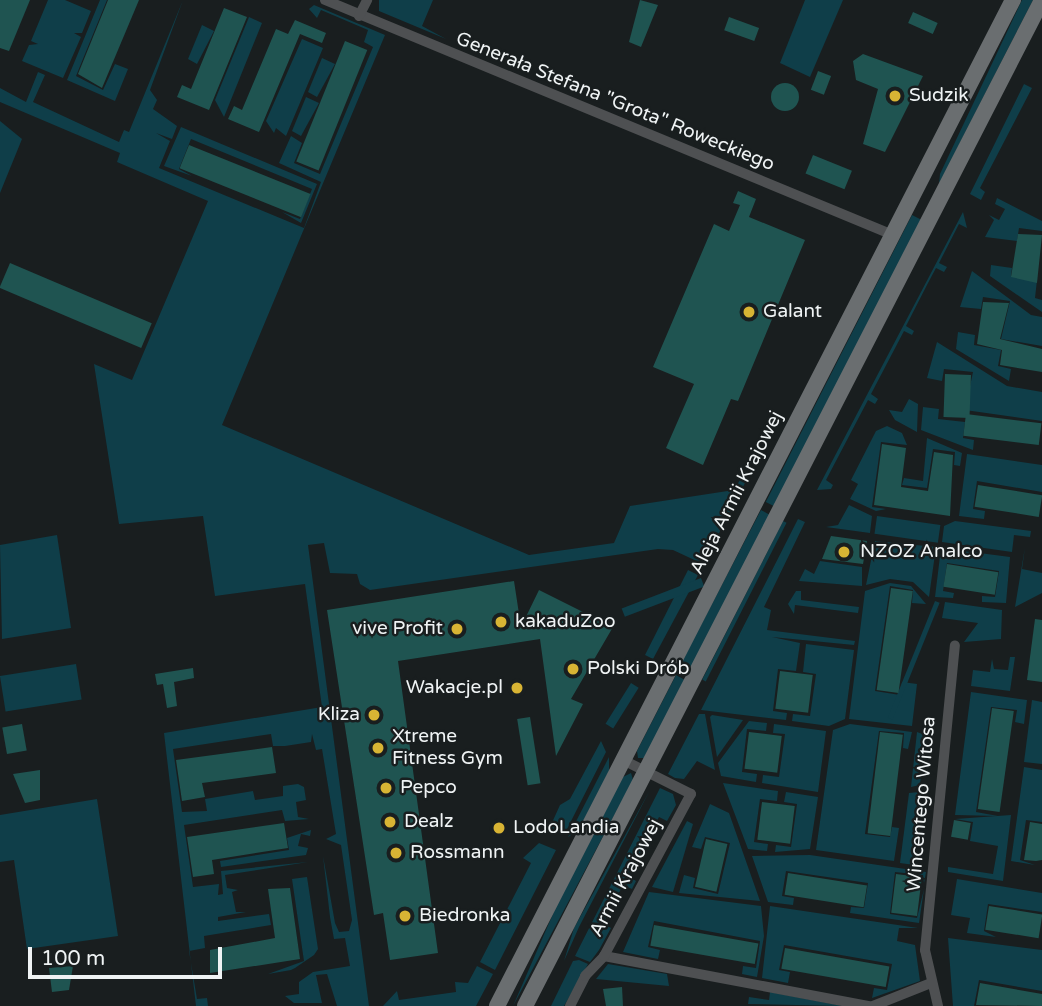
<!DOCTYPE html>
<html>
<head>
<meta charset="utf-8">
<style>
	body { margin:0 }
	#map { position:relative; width:1042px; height:1006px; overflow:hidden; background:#191e1f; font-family:"Varela Round",sans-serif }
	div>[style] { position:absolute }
	.green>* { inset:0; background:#0f3e49; transform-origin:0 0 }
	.building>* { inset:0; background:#1f5451; transform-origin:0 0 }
	.round { border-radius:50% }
	.street>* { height:10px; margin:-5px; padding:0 5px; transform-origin:5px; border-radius:5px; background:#4e5052 }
	.secondary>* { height:16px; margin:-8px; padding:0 8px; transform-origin:8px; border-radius:8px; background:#6a6e70 }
	.dots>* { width:19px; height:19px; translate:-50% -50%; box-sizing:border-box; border:4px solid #191e1f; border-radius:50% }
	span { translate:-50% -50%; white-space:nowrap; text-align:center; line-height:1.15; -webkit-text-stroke:5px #191e1f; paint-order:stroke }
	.poi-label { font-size:19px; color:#eff3f4 }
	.left { translate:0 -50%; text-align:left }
	.right { translate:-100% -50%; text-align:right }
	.street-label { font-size:19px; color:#eff3f4 }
	.scale { position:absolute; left:28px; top:947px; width:194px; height:32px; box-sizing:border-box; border:4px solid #eff3f4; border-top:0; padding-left:9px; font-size:21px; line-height:24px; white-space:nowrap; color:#eff3f4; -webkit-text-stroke:5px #191e1f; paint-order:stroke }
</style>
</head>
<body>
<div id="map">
	<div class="green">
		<i style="clip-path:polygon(48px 0,65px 0,91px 11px,82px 33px,74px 33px,81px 37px,63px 78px,22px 61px,29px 45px,38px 44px,31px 41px)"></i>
		<i style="clip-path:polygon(100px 0,107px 0,76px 76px,103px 90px,115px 64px,128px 69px,115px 101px,67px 80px)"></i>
		<i style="clip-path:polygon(183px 0,150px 90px,157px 100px,153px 109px,177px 126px,172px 139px,156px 133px,170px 141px,159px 168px,304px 228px,321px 182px,279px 163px,291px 136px,302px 143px,294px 163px,320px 174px,373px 47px,364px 42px,368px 30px,321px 10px,317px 18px,309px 9px,314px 5px,385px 35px,222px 425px,529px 555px,614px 543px,630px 506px,734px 490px,741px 478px,746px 481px,703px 564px,673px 550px,658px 549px,370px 590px,360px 584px,357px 574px,330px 573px,324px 543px,308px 545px,369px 1006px,337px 1006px,327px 974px,316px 975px,322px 1003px,294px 1003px,285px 996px,299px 994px,299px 982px,313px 972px,350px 966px,345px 938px,334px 939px,330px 917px,323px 856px,335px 923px,339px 932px,349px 931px,352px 920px,341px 845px,326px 839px,336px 834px,322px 749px,316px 750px,312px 734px,311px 742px,285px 746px,273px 746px,271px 734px,173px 749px,182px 812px,207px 811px,205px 799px,253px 791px,255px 800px,283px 796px,283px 786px,298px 784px,304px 787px,306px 800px,296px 802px,298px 817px,309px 819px,285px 821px,282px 810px,184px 825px,193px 887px,219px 884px,218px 895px,223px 894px,221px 871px,308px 862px,225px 875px,227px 888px,238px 890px,232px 892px,236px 912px,246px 912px,218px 917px,218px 921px,269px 914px,271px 925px,204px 936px,205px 948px,189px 951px,197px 999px,207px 998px,208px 1006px,196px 1006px,164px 733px,322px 707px,305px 584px,215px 596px,203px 516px,119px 524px,94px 364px,132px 380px,208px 201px,117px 162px,120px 153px,0 102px,0 88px,26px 102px,38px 72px,45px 75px,33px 102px,119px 142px,124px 130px,129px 132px)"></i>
		<i style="clip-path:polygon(379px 0,433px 0,422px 26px,446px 39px,379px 11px)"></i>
		<i style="clip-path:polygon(805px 0,843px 0,810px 77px,780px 63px)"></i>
		<i style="clip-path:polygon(1022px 0,1033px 0,939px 184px,940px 174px)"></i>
		<i style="clip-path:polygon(249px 17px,262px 23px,224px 117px,215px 100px)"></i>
		<i style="clip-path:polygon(202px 25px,214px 31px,197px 64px,188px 59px)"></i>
		<i style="clip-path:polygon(302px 39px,323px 48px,286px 136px,276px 128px,274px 133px,266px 121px)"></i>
		<i style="clip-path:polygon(322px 58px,335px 64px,317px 97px,308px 92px)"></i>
		<i style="clip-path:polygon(1024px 84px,1032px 88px,980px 188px,985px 192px,981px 200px,970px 194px)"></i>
		<i style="clip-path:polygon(306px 97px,319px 103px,301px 136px,292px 131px)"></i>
		<i style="clip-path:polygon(0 121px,22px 139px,0 193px)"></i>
		<i style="clip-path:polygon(181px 127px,317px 184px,301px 223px,282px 212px,300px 219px,312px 189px,191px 139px,179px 169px,192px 176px,164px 166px)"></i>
		<i style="clip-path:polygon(997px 198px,1042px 221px,1042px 231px,1019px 228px,1017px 241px,985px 237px,994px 220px,989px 215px,999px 220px,1005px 209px,995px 204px)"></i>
		<i style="clip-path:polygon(963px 212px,967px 228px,959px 224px,939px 263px,947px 267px,944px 272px,936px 268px,928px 283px,906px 326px,914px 331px,912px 335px,904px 331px,871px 394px,878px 399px,875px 404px,868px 400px,826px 480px,833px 485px,831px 489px,817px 490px)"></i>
		<i style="left:912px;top:215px;width:11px;height:322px;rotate:27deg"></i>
		<i style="clip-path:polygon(991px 265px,1012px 268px,1011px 276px,1037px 280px,1035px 298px,1042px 300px,1042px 312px,990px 276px)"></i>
		<i style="clip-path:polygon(972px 271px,1031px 315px,1042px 317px,1042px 346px,1001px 339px,1010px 301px,983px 297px,981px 309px,960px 307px)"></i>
		<i style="clip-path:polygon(958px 332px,975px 335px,974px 345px,1001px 350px,998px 366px,1011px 369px,1009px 381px,956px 349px)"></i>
		<i style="clip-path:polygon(937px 342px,1007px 386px,1042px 392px,1042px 421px,965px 410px,973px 372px,944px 369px,942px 381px,927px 378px)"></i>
		<i style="clip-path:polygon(909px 399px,918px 404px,917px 432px,895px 420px,889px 410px,902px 412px)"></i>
		<i style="clip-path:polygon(923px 407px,939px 409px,938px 419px,965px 422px,963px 438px,974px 440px,973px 450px,921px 430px)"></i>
		<i style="clip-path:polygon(887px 426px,902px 433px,907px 445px,881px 442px,872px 507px,886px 509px,876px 511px,850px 499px,858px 484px,851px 480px,876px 431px)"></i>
		<i style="clip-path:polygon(927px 438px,962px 453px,960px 466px,954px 465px,955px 452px,933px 449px,927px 488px,902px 485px,904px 478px,923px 481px)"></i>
		<i style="clip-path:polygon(967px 454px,1042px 465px,1042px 492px,977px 481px,973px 509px,985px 511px,984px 519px,959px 516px)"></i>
		<i style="clip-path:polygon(849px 505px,872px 516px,870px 533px,826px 527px,838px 525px)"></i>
		<i style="clip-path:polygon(761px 510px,770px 515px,690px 672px,679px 667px)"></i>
		<i style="left:877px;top:516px;width:64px;height:18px;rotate:8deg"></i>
		<i style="clip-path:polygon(798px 519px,805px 522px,764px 607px,771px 610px,767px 630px,855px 641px,854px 645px,772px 637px,800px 643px,796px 671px,778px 669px,773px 711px,787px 713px,786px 720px,701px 710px)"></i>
		<i style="left:783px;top:521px;width:4px;height:178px;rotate:27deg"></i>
		<i style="clip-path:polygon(955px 521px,1031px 531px,1030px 537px,1014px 535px,1012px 552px,942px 542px,944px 526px)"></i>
		<i style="clip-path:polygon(57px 535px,71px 628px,2px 639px,0 545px)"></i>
		<i style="clip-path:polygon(875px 541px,936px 547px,929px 597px,913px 582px,890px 579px,866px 585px)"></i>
		<i style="clip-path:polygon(1025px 547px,1022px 569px,1042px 573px,1042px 593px,1015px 607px)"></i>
		<i style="clip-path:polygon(941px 548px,1010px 557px,1006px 603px,982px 602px,982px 596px,995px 597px,999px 571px,947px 563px,943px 591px,954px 593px,953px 598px,935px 597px)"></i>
		<i style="clip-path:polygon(820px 561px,862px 567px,862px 586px,799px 581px,805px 569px,814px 574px)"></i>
		<i style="clip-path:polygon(688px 570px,698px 575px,653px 659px,645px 655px)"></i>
		<i style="left:701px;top:578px;width:9px;height:85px;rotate:69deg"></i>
		<i style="clip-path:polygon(890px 583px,911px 586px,926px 604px,912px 603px,913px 590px,890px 586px,875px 691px,900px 695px,902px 682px,917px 684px,912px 726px,849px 719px,865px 591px)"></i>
		<i style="clip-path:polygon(796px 591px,801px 591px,801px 600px,859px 607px,858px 613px,795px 605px,794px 614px,788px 604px)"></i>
		<i style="left:935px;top:601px;width:5px;height:126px;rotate:22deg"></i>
		<i style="clip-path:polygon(945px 602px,1002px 610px,1001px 639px,964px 642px,978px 623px,942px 618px)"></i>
		<i style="clip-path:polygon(806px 644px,854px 650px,845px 719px,829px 726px,792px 721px,793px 714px,810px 716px,816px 674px,803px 672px)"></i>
		<i style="clip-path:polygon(1010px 657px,1015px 657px,1010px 691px,971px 686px,973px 670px,990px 672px,992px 659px,994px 669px,1008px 670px)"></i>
		<i style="left:76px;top:664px;width:36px;height:77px;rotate:81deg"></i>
		<i style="clip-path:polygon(676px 675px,685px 680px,644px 758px,638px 758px,637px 751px)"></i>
		<i style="left:631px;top:683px;width:9px;height:48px;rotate:32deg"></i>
		<i style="clip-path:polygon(971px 692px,1027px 700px,1024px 724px,1015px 722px,1017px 710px,991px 707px,976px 812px,998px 816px,955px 815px)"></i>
		<i style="clip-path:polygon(1032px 700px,1042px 702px,1042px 764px,1024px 762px)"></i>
		<i style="clip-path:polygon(699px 714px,705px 714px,715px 770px,697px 761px,684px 779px,675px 778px,668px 774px)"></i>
		<i style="clip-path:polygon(712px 715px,743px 720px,717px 757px,710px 717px)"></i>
		<i style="clip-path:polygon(749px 721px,767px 723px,766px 731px,747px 729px,742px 772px,757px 774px,756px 782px,721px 776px,718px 763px)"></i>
		<i style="clip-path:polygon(774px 724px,826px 731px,818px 792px,762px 783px,763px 775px,779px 777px,785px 734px,773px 733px)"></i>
		<i style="clip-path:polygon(850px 724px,912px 732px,908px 749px,903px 748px,904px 733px,879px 731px,865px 834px,890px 837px,892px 827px,899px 828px,894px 861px,816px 850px,833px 730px)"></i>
		<i style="clip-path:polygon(917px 732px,925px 735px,920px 785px,911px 787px)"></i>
		<i style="clip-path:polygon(601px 741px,606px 752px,565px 833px,554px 829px,550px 827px,560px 805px,570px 799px)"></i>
		<i style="clip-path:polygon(609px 757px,609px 771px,579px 830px,568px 837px)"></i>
		<i style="clip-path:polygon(1024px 767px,1042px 770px,1042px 822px,1026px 820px,1020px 860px,1035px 865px,1011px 861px)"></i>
		<i style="clip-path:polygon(631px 773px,633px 780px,513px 1006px,556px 907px,623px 777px)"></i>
		<i style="clip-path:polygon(723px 783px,778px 791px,777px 801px,760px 799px,754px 842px,768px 844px,767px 851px,748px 849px)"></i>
		<i style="clip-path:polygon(660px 788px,673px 794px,676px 805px,667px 821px,659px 817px,628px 876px,636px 881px,632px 889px,623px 885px,603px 924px,611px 928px,599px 950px,590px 962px,575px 956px)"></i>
		<i style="clip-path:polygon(650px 790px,579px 927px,564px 961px,574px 928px)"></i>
		<i style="clip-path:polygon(786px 792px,818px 797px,810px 849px,775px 852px,776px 845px,791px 847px,797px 804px,784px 802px)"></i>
		<i style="clip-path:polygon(919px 792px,916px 864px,914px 865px,900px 863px,909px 793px)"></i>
		<i style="clip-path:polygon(97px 799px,118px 936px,27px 949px,14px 860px,0 862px,0 815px)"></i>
		<i style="clip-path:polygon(710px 804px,729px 813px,760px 901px,679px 893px,684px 875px,695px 878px,693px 888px,718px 894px,730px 843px,705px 837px,701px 849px,692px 847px)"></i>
		<i style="clip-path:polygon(1011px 815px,1003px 881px,948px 872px,948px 867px,993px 874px,998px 846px,970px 841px,973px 822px,955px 819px)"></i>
		<i style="clip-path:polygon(687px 821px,693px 824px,673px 892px,652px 887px)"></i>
		<i style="clip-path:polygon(311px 830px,310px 836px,301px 834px,298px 846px,308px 848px,306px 855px,221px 867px,220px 861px,289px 850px,287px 838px)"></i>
		<i style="clip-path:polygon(539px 843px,556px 850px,495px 970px,480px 962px,531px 863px,523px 858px)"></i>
		<i style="clip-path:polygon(810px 855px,926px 872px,924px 883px,923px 875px,895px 872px,890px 914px,917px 918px,924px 889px,919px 923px,850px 913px,851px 907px,864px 908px,868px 883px,786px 871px,782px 896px,794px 898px,793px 905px,768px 902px,752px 856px)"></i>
		<i style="clip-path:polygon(307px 877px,318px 949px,314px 955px,295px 968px,291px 970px,268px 974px,304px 961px,292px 879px)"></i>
		<i style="clip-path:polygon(957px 879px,1042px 893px,1042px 912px,988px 904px,984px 931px,996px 937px,967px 933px,970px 918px,951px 915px)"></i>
		<i style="clip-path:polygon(649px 892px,761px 906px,764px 936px,757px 977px,742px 974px,743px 966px,756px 968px,760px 941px,654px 921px,648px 947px,660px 950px,658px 959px,623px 952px)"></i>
		<i style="clip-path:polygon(770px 906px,918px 928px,899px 928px,897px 941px,915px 945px,920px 981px,872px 998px,874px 988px,887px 990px,892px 964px,784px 945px,779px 970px,790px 972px,788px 983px,762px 978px)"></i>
		<i style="clip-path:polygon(948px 938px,1042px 950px,1042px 991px,979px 980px,974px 1006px,953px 1006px)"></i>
		<i style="clip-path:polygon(579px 960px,588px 964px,564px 1006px,551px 1006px,573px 961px)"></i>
		<i style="clip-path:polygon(608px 964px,667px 974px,669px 986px,596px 979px)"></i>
		<i style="clip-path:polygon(477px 966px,493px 974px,476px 1006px,383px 1006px,397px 991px,399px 1000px,456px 992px,455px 982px,468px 983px)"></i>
		<i style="clip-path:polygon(770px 992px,843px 1006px,748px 1004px,749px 997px,769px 1000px)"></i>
	</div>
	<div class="building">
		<i style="clip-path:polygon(0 0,30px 0,9px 51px,0 48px)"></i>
		<i style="clip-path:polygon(108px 0,139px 0,102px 88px,78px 74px)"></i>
		<i style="clip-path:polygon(640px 0,658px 5px,641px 47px,629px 42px)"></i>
		<i style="clip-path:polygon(224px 8px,247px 17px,209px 110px,177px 97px,182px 85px,191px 89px)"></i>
		<i style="left:913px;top:12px;width:27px;height:12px;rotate:24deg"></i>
		<i style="left:729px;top:17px;width:32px;height:14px;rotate:20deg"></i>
		<i style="clip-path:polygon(295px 20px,326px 33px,322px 43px,300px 34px,259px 132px,228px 119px,234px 106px,242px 110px,276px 29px,288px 34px)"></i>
		<i style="left:345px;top:41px;width:24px;height:130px;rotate:22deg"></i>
		<i style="clip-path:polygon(863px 54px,923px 76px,885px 152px,863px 144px,878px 89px,856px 80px,853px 61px)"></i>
		<i style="left:818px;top:71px;width:14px;height:20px;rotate:21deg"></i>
		<i class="round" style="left:771px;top:83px;width:28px;height:28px"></i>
		<i style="left:189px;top:145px;width:131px;height:25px;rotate:22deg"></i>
		<i style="left:813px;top:155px;width:42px;height:20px;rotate:22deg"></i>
		<i style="clip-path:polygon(738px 191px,756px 199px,749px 217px,805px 240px,738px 401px,731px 399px,703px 465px,666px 448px,694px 384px,653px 367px,714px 224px,729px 231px,740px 205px,733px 203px)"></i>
		<i style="clip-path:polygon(1018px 234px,1042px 235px,1037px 283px,1011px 277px)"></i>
		<i style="left:10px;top:263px;width:154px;height:27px;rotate:23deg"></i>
		<i style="clip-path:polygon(983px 302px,1009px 303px,1000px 339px,1042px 349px,1042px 372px,1000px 365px,1002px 350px,977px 344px)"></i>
		<i style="left:945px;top:374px;width:26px;height:43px;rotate:2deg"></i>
		<i style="left:966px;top:414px;width:76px;height:22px;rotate:7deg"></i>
		<i style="clip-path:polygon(882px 444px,906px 448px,901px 487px,928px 491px,934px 452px,953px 455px,950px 516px,874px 505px)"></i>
		<i style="left:978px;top:485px;width:65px;height:22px;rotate:9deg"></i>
		<i style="clip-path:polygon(831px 536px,867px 541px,863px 564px,822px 559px)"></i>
		<i style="left:947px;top:564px;width:52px;height:23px;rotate:9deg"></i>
		<i style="clip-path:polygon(514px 581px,521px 627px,539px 590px,613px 627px,571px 699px,583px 704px,556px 756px,540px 639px,398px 661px,438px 953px,390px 960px,383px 913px,374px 915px,327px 610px)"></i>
		<i style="left:891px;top:588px;width:22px;height:103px;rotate:8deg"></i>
		<i style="clip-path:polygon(1035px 619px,1042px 620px,1042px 682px,1027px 680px)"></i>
		<i style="clip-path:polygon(193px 668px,194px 678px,174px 682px,177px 706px,167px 708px,163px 684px,157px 685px,155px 674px)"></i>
		<i style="left:780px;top:671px;width:33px;height:38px;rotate:7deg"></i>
		<i style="left:992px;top:708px;width:22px;height:102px;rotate:8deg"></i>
		<i style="left:530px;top:717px;width:67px;height:13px;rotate:81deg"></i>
		<i style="left:22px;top:724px;width:27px;height:20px;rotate:80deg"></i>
		<i style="left:749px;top:732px;width:33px;height:37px;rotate:7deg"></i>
		<i style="left:880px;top:732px;width:23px;height:102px;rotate:7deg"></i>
		<i style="clip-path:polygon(272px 747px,276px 773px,202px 783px,205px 797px,182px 801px,176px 760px)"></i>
		<i style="clip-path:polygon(40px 770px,40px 800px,25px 803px,13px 774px)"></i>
		<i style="left:762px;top:802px;width:33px;height:38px;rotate:7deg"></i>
		<i style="left:954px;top:820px;width:17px;height:17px;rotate:10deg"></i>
		<i style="clip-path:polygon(1030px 822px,1042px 824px,1042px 860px,1036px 861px,1024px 860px)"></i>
		<i style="clip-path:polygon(284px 823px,288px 848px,212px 860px,214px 874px,193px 877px,187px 837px)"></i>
		<i style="left:706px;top:839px;width:22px;height:49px;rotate:13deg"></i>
		<i style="left:788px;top:873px;width:80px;height:22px;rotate:9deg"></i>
		<i style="left:896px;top:874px;width:26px;height:39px;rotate:7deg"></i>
		<i style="clip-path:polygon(290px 888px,300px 959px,210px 973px,210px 950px,275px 938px,268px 889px)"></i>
		<i style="left:989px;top:906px;width:54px;height:24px;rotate:9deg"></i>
		<i style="left:654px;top:925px;width:106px;height:21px;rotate:10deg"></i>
		<i style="left:785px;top:948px;width:106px;height:21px;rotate:10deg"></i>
		<i style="clip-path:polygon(73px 966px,69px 990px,52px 992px,49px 968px)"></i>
		<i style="clip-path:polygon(980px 983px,1042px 994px,1042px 1006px,976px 1005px)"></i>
		<i style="clip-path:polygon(622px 987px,623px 1006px,606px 1006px,603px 989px)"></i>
	</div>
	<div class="street">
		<i style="left:325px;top:0;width:615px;rotate:22.48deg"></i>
		<i style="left:359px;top:16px;width:18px;rotate:-63deg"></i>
		<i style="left:604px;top:956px;width:270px;rotate:10.7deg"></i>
		<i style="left:570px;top:1006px;width:34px;rotate:-63deg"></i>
		<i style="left:585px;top:976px;width:28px;rotate:-46deg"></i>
		<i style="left:604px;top:956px;width:184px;rotate:-61.8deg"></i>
		<i style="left:691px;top:794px;width:76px;rotate:-153.4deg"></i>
		<i style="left:873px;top:1006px;width:62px;rotate:-21.6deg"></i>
		<i style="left:938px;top:1006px;width:57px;rotate:-103.1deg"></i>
		<i style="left:925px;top:950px;width:306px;rotate:-84.4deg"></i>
	</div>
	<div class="secondary">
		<i style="left:497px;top:1006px;width:1131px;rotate:-62.85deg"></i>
		<i style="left:525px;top:1006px;width:1131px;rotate:-62.8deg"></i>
	</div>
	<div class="dots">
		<i style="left:895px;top:96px;background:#d8b434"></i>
		<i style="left:749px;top:312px;background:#d8b434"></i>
		<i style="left:844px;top:552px;background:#d8b434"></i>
		<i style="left:501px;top:622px;background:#d8b434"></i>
		<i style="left:457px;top:629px;background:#d8b434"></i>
		<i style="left:573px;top:669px;background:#d8b434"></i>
		<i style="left:517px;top:688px;background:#d8b434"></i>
		<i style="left:374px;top:715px;background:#d8b434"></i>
		<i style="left:378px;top:748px;background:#d8b434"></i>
		<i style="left:386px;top:788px;background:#d8b434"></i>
		<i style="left:390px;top:822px;background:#d8b434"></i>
		<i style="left:499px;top:828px;background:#d8b434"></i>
		<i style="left:396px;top:853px;background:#d8b434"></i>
		<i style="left:405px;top:916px;background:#d8b434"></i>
	</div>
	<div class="poi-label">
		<span class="left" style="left:909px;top:96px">Sudzik</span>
		<span class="left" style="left:763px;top:312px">Galant</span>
		<span class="left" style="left:860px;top:552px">NZOZ Analco</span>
		<span class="left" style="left:515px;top:622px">kakaduZoo</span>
		<span class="right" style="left:443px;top:629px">vive Profit</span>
		<span class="left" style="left:587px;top:669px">Polski Drób</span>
		<span class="right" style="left:503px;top:688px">Wakacje.pl</span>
		<span class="right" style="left:360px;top:715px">Kliza</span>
		<span class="left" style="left:392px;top:748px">Xtreme<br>Fitness Gym</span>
		<span class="left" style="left:400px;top:788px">Pepco</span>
		<span class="left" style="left:404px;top:822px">Dealz</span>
		<span class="left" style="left:513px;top:828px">LodoLandia</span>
		<span class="left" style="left:410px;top:853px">Rossmann</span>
		<span class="left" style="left:419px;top:916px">Biedronka</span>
	</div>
	<div class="street-label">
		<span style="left:615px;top:102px;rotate:22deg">Generała Stefana "Grota" Roweckiego</span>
		<span style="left:737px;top:493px;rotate:-63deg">Aleja Armii Krajowej</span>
		<span style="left:922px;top:804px;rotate:-85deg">Wincentego Witosa</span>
		<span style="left:626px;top:878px;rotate:-62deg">Armii Krajowej</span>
	</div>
	<div class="scale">100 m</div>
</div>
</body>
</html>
